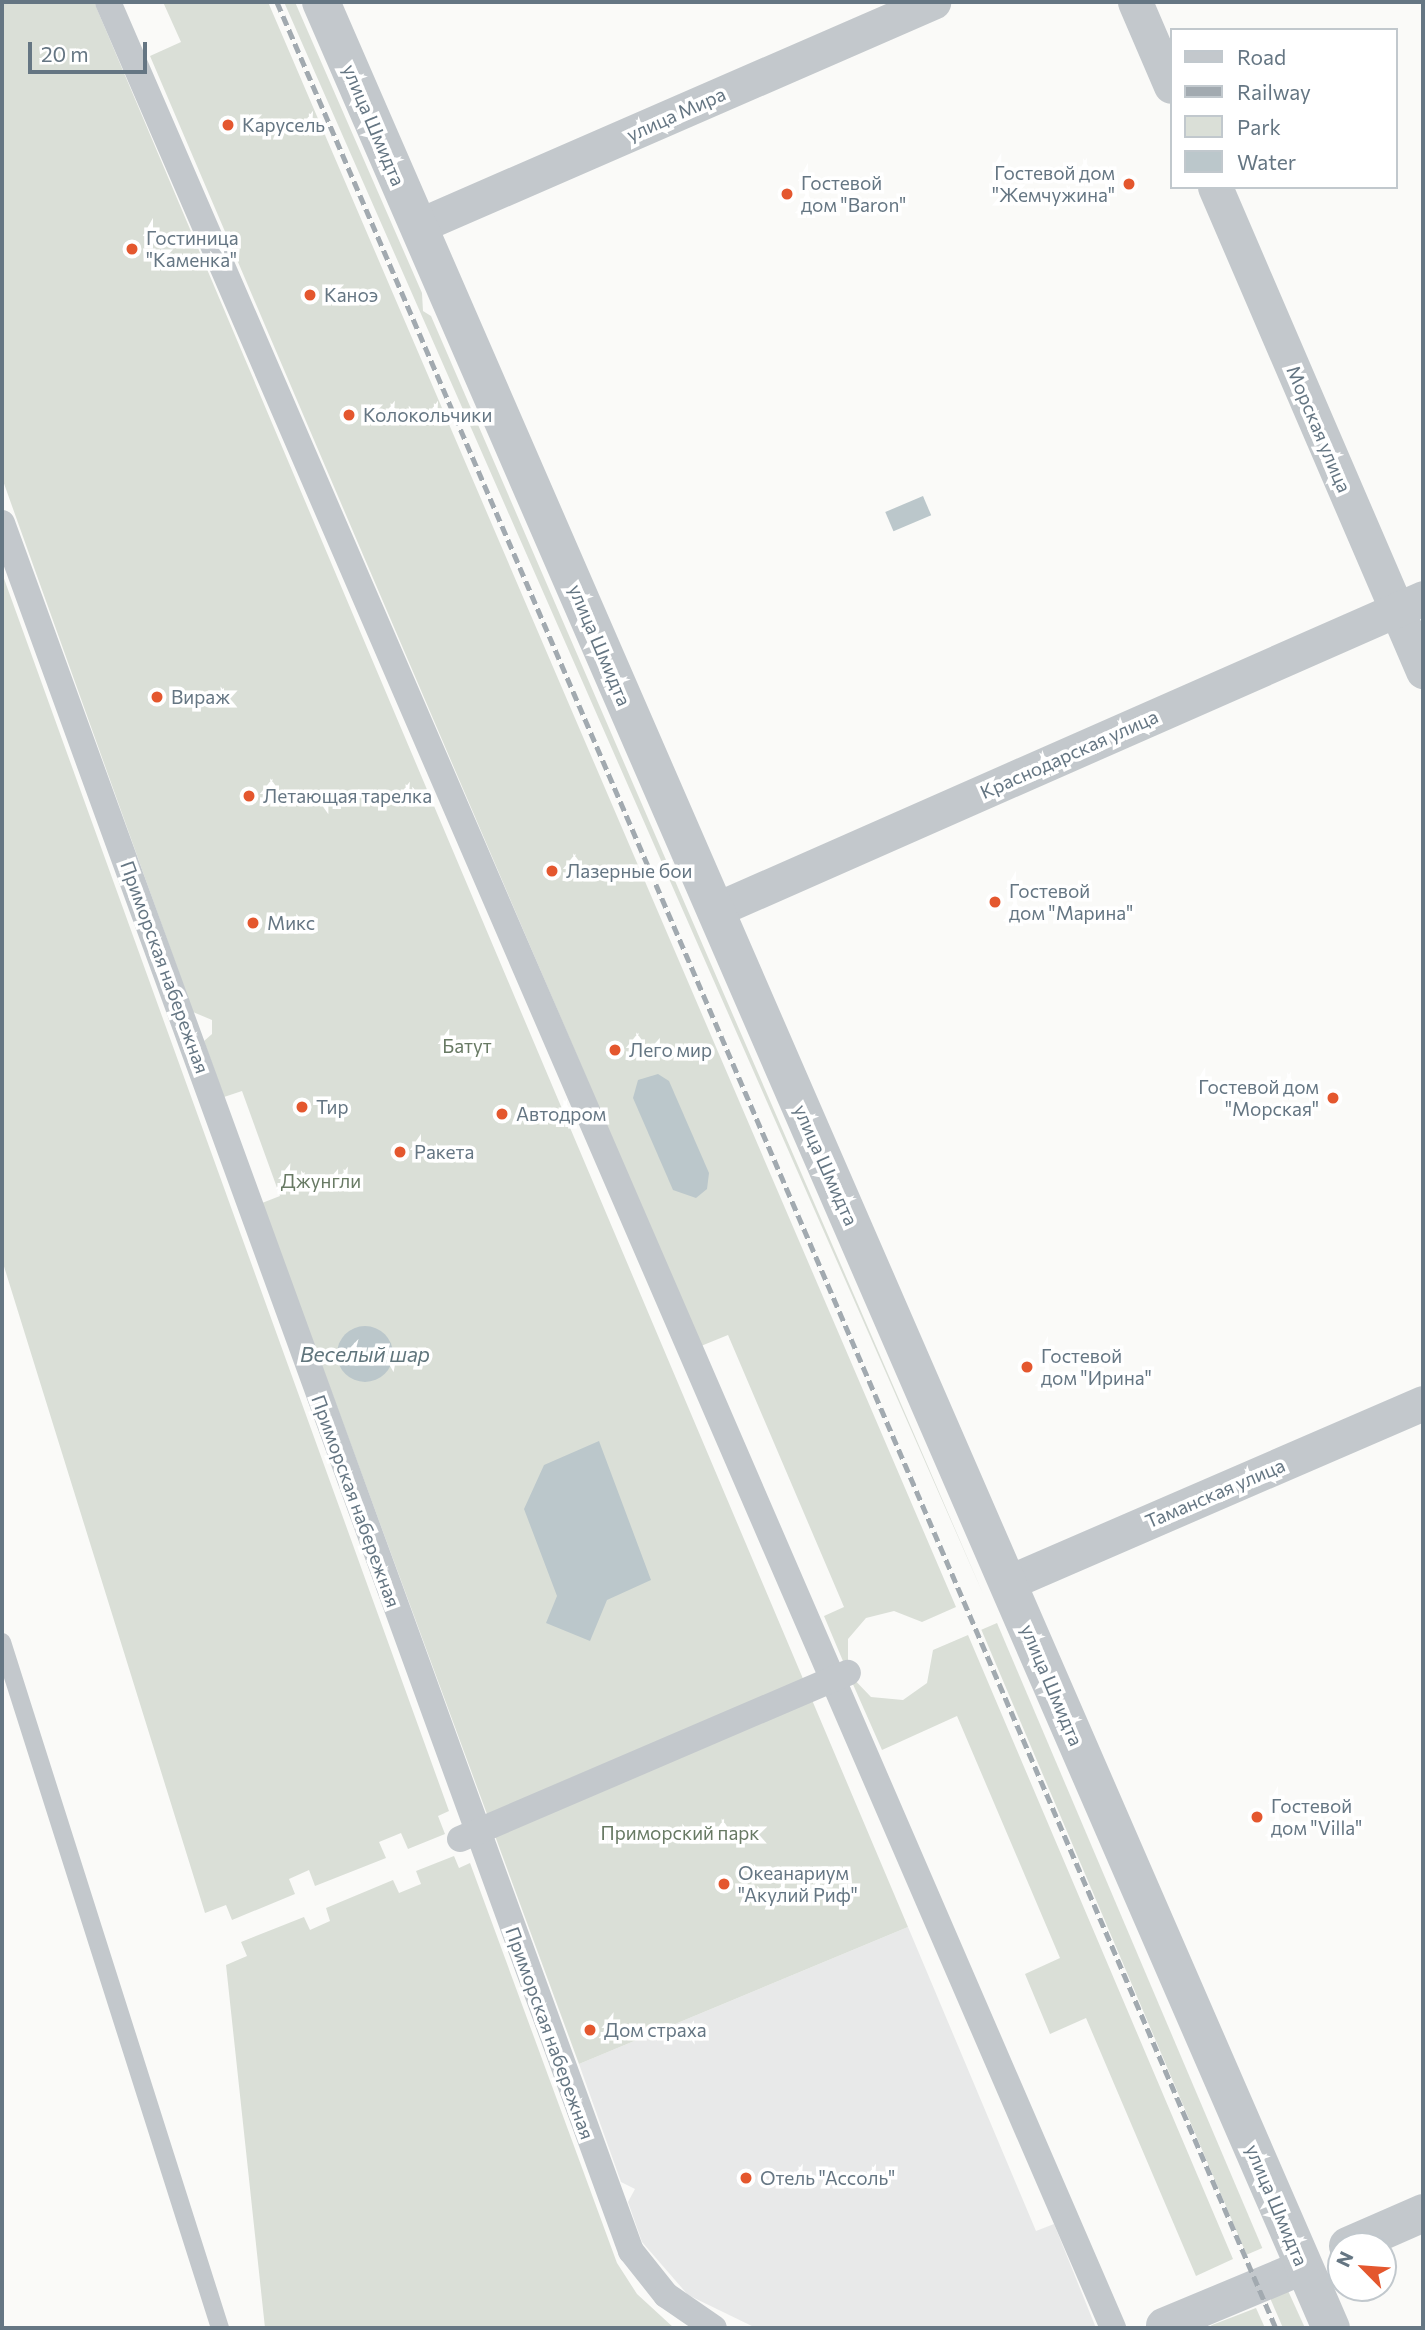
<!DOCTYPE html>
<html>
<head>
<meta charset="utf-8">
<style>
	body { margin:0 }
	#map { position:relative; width:1425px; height:2330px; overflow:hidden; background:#fafaf8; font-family:Commissioner,sans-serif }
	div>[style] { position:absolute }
	.built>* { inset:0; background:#e8e9e9 }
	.green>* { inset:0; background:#dadfd7; transform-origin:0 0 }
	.water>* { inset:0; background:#bbc7cb; transform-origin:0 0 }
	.round { border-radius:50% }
	.service>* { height:18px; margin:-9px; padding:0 9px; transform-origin:9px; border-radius:9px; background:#c3c8cc }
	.pedestrian>* { height:26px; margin:-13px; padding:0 13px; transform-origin:13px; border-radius:13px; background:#c3c8cc }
	.minor>* { height:35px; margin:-17.5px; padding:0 17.5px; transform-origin:17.5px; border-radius:17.5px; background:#c3c8cc }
	.tertiary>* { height:38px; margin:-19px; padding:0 19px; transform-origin:19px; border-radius:19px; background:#c3c8cc }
	.rail>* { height:5px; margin-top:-2.5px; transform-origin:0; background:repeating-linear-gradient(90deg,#a2aab0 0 10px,transparent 0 15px) }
	.dots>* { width:19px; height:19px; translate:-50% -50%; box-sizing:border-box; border:4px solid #fff; border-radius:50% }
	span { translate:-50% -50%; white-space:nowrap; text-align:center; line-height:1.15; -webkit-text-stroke:7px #fff; paint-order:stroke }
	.street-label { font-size:19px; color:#657683 }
	.poi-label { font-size:19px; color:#657683 }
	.left { translate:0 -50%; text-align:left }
	.right { translate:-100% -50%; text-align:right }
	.park-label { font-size:19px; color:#687a64 }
	.water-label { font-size:21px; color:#60757c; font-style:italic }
	.frame { position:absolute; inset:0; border:4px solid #657683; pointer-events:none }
	.legend { position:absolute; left:1170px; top:28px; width:228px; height:161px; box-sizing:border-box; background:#fff; border:2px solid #c1c8cd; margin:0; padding:9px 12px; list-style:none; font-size:21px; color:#657683 }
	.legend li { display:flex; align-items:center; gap:14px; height:35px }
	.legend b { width:35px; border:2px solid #c1c8cd }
	.north { position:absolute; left:1327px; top:2232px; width:70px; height:70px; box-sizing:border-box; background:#fff; border:2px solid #c1c8cd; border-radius:50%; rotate:295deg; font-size:19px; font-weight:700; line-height:28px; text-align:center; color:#657683 }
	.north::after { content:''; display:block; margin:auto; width:24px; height:32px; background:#e4572e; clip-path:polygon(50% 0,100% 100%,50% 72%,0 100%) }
	.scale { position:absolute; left:28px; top:42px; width:119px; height:32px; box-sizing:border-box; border:4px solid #657683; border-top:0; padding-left:9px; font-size:21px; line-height:24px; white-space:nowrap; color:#657683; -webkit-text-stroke:5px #fff; paint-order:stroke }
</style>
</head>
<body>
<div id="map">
	<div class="built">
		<i style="clip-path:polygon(908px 1927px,1036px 2231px,1054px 2224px,1096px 2328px,756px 2328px,688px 2295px,642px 2242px,628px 2202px,635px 2189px,621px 2182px,579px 2064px)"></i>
	</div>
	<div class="green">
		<i style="clip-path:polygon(2px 2px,94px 2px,908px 1927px,579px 2064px,262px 1203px,280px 1196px,242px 1091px,224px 1097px,204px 1041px,212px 1034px,212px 1020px,193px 1012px,2px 478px)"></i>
		<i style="clip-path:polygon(163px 2px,268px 2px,956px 1607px,922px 1622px,894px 1611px,866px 1618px,848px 1639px,848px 1673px,871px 1697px,903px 1700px,927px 1683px,933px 1650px,968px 1635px,1233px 2259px,1196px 2276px,1086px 2018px,1050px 2034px,1025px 1974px,1060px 1958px,957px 1716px,882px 1750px,848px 1673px,824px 1616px,844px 1607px,728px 1335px,701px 1346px,150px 56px,181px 42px)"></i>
		<i style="clip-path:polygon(284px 2px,295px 2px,422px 293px,423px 311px,431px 316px,984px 1596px)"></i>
		<i style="clip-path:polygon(2px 573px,449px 1811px,438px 1816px,445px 1834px,408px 1849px,401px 1833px,379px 1842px,386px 1858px,315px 1886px,309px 1870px,289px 1879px,295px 1894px,232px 1920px,226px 1905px,205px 1913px,2px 1260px)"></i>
		<i style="left:997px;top:1623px;width:679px;height:17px;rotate:67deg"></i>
		<i style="clip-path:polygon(454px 1856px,459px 1868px,470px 1863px,617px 2263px,637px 2294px,674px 2328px,265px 2328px,226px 1965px,247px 1956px,241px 1942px,304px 1917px,310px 1930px,330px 1921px,326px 1908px,393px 1880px,399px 1893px,421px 1884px,416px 1871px)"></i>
		<i style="clip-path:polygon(1284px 2282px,1305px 2328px,1283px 2328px,1267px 2291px)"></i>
		<i style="clip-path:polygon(1256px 2308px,1265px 2328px,1208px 2328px,1212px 2325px)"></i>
	</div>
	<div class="water">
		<i style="left:923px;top:496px;width:21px;height:41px;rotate:67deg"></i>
		<i style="clip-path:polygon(658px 1074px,669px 1081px,709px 1173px,707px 1189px,696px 1198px,673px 1190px,633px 1098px,638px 1080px)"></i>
		<i class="round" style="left:337px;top:1326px;width:56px;height:56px"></i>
		<i style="clip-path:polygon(599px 1441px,651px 1580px,607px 1600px,590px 1641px,546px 1623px,557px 1596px,524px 1509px,544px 1465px)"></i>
	</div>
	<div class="service">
		<i style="left:2px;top:1642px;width:720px;rotate:72.37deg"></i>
	</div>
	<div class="pedestrian">
		<i style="left:108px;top:2px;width:2534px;rotate:66.63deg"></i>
		<i style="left:2px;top:523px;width:1839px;rotate:70deg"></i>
		<i style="left:631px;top:2251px;width:56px;rotate:51.5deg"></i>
		<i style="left:666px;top:2295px;width:58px;rotate:34.5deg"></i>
		<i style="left:460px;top:1839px;width:422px;rotate:-23.2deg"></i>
	</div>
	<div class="minor">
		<i style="left:1135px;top:2px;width:91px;rotate:66.8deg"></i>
		<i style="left:1215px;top:187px;width:527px;rotate:66.74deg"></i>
		<i style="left:418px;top:226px;width:562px;rotate:-23.51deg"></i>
		<i style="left:715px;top:910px;width:774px;rotate:-23.78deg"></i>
		<i style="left:1007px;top:1583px;width:453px;rotate:-23.4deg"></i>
		<i style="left:1163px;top:2325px;width:153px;rotate:-22.7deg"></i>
	</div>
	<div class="tertiary">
		<i style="left:321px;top:2px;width:2536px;rotate:66.53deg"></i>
		<i style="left:1348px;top:2246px;width:82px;rotate:-23.7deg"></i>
	</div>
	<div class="rail">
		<i style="left:277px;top:2px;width:2531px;rotate:66.76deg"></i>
	</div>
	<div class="dots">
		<i style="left:228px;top:125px;background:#e4572e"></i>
		<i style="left:1129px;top:184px;background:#e4572e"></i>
		<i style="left:787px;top:194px;background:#e4572e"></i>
		<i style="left:132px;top:249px;background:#e4572e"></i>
		<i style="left:310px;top:295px;background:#e4572e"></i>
		<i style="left:349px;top:415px;background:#e4572e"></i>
		<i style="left:157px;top:697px;background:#e4572e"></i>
		<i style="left:249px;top:796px;background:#e4572e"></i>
		<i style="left:552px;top:871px;background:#e4572e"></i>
		<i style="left:995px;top:902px;background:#e4572e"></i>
		<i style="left:253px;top:923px;background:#e4572e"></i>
		<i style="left:615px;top:1050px;background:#e4572e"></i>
		<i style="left:1333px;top:1098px;background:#e4572e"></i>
		<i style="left:302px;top:1107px;background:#e4572e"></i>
		<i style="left:502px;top:1114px;background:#e4572e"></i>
		<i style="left:400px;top:1152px;background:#e4572e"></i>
		<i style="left:1027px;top:1367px;background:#e4572e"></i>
		<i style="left:1257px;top:1817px;background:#e4572e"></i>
		<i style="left:724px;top:1884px;background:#e4572e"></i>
		<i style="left:590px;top:2030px;background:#e4572e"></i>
		<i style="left:746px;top:2178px;background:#e4572e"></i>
	</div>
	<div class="street-label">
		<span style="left:676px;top:114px;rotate:-24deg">улица Мира</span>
		<span style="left:374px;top:125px;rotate:67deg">улица Шмидта</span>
		<span style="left:1319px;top:429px;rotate:67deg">Морская улица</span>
		<span style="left:600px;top:645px;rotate:67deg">улица Шмидта</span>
		<span style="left:1069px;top:754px;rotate:-24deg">Краснодарская улица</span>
		<span style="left:165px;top:967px;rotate:70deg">Приморская набережная</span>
		<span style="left:826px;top:1165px;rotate:66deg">улица Шмидта</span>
		<span style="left:1215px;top:1493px;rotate:-23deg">Таманская улица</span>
		<span style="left:356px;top:1501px;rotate:70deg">Приморская набережная</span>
		<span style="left:1052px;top:1685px;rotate:67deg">улица Шмидта</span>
		<span style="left:550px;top:2033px;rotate:70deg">Приморская набережная</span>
		<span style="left:1277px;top:2205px;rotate:67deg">улица Шмидта</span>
	</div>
	<div class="poi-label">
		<span class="left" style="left:242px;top:125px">Карусель</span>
		<span class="right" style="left:1115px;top:184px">Гостевой дом<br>"Жемчужина"</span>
		<span class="left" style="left:801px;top:194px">Гостевой<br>дом "Baron"</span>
		<span class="left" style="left:146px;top:249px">Гостиница<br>"Каменка"</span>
		<span class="left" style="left:324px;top:295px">Каноэ</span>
		<span class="left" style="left:363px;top:415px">Колокольчики</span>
		<span class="left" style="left:171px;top:697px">Вираж</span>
		<span class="left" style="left:263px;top:796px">Летающая тарелка</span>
		<span class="left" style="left:566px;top:871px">Лазерные бои</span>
		<span class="left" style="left:1009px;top:902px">Гостевой<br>дом "Марина"</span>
		<span class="left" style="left:267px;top:923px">Микс</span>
		<span class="left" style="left:629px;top:1050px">Лего мир</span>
		<span class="right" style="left:1319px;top:1098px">Гостевой дом<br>"Морская"</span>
		<span class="left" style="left:316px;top:1107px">Тир</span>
		<span class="left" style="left:516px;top:1114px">Автодром</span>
		<span class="left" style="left:414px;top:1152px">Ракета</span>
		<span class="left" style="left:1041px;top:1367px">Гостевой<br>дом "Ирина"</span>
		<span class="left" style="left:1271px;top:1817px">Гостевой<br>дом "Villa"</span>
		<span class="left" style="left:738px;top:1884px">Океанариум<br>"Акулий Риф"</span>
		<span class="left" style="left:604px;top:2030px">Дом страха</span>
		<span class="left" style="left:760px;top:2178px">Отель "Ассоль"</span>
	</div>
	<div class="park-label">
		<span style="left:467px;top:1046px">Батут</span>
		<span style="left:321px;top:1181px">Джунгли</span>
		<span style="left:680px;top:1833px">Приморский парк</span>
	</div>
	<div class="water-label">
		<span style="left:365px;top:1354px">Веселый шар</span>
	</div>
	<div class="frame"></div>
	<ul class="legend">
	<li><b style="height:9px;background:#c3c8cc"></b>Road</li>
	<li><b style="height:9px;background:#a2aab0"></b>Railway</li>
	<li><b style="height:19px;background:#dadfd7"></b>Park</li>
	<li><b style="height:19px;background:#bbc7cb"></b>Water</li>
	</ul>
	<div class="north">N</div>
	<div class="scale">20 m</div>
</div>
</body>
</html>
